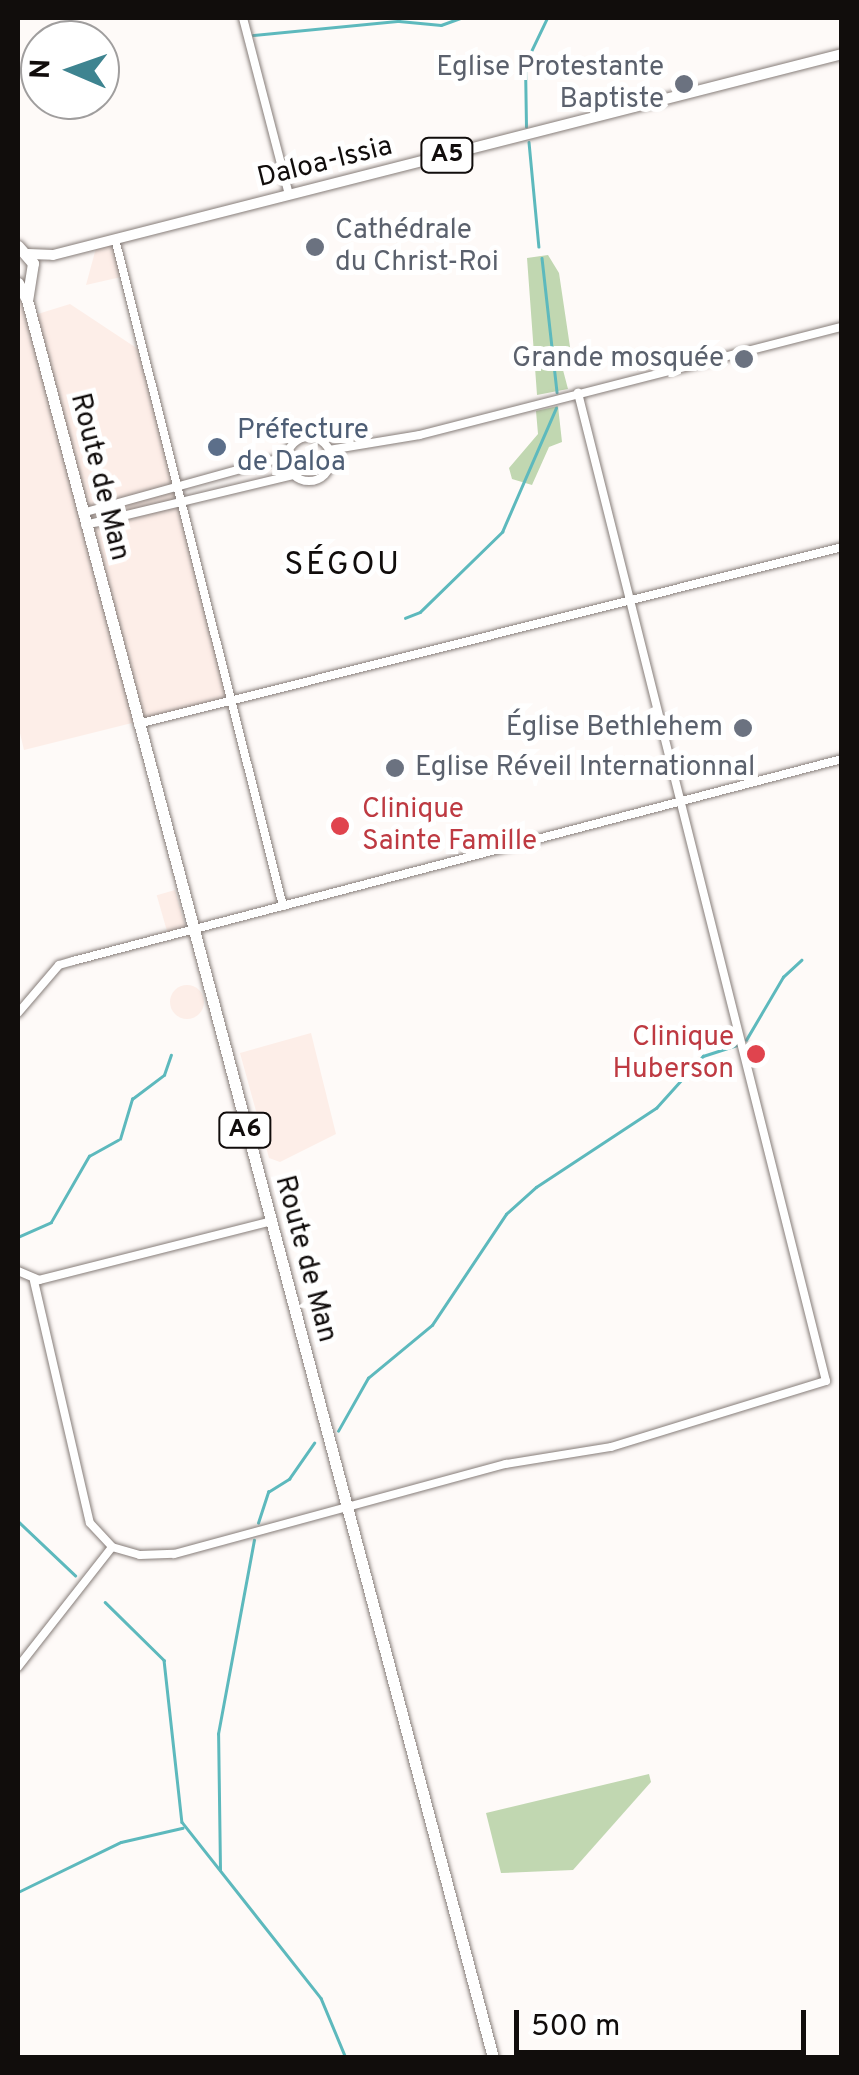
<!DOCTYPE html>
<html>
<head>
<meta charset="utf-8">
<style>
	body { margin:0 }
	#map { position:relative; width:859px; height:2075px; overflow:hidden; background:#fefaf8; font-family:Overpass,sans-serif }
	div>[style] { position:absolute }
	.built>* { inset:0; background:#fdeee8; transform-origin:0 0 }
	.round { border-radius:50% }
	.green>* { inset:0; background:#c1d7b1 }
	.stream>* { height:2.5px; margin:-1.25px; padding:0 1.25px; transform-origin:1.25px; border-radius:1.25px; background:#5db9bd }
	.roads { filter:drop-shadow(0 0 2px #867d79) drop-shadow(0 0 2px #867d79) }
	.tertiary>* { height:8px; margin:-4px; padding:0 4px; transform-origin:4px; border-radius:4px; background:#fff }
	.tertiary>.ring { margin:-4px; padding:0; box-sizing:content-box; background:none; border:8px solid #fff; border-radius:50% }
	.primary>* { height:10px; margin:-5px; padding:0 5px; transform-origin:5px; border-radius:5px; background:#fff }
	.trunk>* { height:11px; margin:-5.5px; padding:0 5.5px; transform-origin:5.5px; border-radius:5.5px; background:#fff }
	.dots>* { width:28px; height:28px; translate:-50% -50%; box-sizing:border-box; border:5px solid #fff; border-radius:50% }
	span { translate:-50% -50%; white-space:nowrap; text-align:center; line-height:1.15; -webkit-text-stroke:10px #fff; paint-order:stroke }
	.shield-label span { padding:2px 8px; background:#fff; border:2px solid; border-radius:8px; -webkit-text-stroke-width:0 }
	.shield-label { font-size:25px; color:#110d0c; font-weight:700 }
	.worship-label { font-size:28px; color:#5b616d }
	.right { translate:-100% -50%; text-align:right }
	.left { translate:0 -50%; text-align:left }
	.street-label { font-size:28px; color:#110d0c }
	.service-label { font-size:28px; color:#4e5e75 }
	.health-label { font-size:28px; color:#be3a42 }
	.quarter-label { font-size:32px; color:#110d0c; letter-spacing:2.5px }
	.frame { position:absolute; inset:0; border:20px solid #110d0c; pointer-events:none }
	.north { position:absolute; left:20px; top:20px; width:100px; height:100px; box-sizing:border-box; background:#fff; border:2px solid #a09e9e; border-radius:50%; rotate:272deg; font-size:28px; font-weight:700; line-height:40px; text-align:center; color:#110d0c }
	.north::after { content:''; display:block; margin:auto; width:35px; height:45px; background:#3e8490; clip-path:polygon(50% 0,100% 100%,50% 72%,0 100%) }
	.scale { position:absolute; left:514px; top:2010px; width:292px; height:45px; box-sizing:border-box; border:5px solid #110d0c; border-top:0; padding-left:12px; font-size:30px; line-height:35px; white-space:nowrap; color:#110d0c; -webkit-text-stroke:8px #fff; paint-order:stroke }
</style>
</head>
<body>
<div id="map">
	<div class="built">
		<i style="clip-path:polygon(112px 244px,121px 277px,86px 285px,96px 248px)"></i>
		<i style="clip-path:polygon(18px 289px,28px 317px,70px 304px,138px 349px,228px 699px,24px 750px,18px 725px)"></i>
		<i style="left:175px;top:890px;width:41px;height:19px;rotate:74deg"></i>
		<i class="round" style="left:170px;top:985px;width:34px;height:34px"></i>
		<i style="clip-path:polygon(311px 1033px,336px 1134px,280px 1162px,269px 1158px,240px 1053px)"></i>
	</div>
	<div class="green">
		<i style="clip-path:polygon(548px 255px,559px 273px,573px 367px,563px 370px,568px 389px,537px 395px,527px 258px)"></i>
		<i style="clip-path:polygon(558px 406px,562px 442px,549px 447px,532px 485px,512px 479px,509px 468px,538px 434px,536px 411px)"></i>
		<i style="clip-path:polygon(649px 1774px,651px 1782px,573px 1870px,501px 1873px,486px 1813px)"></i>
	</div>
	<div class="stream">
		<i style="left:253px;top:35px;width:147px;rotate:-5.5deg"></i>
		<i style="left:399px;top:21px;width:42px;rotate:5.4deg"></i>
		<i style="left:441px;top:25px;width:20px;rotate:-20deg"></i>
		<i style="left:526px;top:127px;width:63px;rotate:-90.9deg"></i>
		<i style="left:525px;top:64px;width:51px;rotate:-64.4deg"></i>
		<i style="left:529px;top:142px;width:105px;rotate:84.6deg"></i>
		<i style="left:542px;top:258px;width:135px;rotate:83.6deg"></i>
		<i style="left:405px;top:618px;width:16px;rotate:-22deg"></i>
		<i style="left:420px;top:612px;width:115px;rotate:-44.3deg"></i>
		<i style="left:502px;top:532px;width:135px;rotate:-66.5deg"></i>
		<i style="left:746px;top:1040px;width:73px;rotate:-59.6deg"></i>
		<i style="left:783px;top:977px;width:25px;rotate:-43deg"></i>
		<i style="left:120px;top:1139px;width:42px;rotate:-73.3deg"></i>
		<i style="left:132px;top:1099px;width:40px;rotate:-37deg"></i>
		<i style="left:164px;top:1075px;width:21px;rotate:-71deg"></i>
		<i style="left:18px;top:1237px;width:36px;rotate:-24deg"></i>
		<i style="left:51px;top:1222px;width:76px;rotate:-60.1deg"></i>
		<i style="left:89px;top:1156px;width:33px;rotate:-29deg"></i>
		<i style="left:338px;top:1431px;width:61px;rotate:-60.5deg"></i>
		<i style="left:368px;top:1378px;width:83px;rotate:-39.6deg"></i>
		<i style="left:432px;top:1325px;width:133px;rotate:-56.3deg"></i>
		<i style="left:506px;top:1214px;width:40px;rotate:-42deg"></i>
		<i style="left:536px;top:1187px;width:144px;rotate:-33.4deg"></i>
		<i style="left:656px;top:1108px;width:70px;rotate:-47.9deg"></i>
		<i style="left:703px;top:1056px;width:36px;rotate:-18deg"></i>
		<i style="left:18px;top:1521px;width:79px;rotate:43.5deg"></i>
		<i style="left:258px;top:1523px;width:33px;rotate:-72deg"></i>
		<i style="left:268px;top:1492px;width:25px;rotate:-32deg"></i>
		<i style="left:289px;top:1479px;width:44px;rotate:-55.2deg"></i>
		<i style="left:105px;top:1602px;width:83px;rotate:44.5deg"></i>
		<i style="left:164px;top:1660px;width:163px;rotate:83.7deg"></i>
		<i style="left:182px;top:1822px;width:224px;rotate:51.7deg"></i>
		<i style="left:321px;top:1998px;width:65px;rotate:67.4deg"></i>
		<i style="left:220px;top:1870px;width:136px;rotate:-90.8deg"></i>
		<i style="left:218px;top:1734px;width:197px;rotate:-79.5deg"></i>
		<i style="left:18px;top:1892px;width:114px;rotate:-25.9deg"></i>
		<i style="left:121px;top:1842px;width:63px;rotate:-12.9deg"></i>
	</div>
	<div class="roads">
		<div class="tertiary">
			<i style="left:243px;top:18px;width:183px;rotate:75.4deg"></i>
			<i style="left:115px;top:239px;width:688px;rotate:75.86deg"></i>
			<i class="ring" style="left:287px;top:437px;width:36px;height:36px"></i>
			<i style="left:329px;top:450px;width:92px;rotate:-9.4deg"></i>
			<i style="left:420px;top:435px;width:436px;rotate:-14.4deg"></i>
			<i style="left:82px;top:513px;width:214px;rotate:-15.5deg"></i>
			<i style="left:85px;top:525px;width:215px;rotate:-13.5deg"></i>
			<i style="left:138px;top:724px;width:726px;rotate:-14.11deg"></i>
			<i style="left:18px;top:1013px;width:63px;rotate:-49.5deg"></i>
			<i style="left:59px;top:965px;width:15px;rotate:-16deg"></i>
			<i style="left:73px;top:961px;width:795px;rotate:-14.72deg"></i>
			<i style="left:18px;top:1271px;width:23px;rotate:23deg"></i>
			<i style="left:39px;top:1280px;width:237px;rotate:-14.2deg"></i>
			<i style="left:34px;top:1281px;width:248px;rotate:77deg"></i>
			<i style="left:90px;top:1523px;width:33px;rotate:47deg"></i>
			<i style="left:112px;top:1547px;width:29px;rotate:16deg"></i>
			<i style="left:140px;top:1555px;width:34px;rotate:-2deg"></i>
			<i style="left:174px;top:1554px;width:344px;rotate:-15.2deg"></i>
			<i style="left:506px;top:1464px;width:106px;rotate:-9.2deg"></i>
			<i style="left:611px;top:1447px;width:225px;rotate:-17.1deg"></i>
			<i style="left:826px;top:1381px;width:1019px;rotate:-104.09deg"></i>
			<i style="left:18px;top:1667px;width:152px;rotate:-51.9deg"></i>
		</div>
		<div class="primary">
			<i style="left:28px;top:254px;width:25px;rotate:2deg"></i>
			<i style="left:53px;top:255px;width:814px;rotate:-14.29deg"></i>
		</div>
		<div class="trunk">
			<i style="left:18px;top:246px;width:23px;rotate:49deg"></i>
			<i style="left:33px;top:263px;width:36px;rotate:99deg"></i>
			<i style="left:18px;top:283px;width:19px;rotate:62deg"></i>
			<i style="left:27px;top:300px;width:1819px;rotate:75.15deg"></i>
		</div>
	</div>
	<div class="dots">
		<i style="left:684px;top:84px;background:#6b7280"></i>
		<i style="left:315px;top:247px;background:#6b7280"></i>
		<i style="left:744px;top:359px;background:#6b7280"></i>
		<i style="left:217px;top:447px;background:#5c6f8a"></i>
		<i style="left:743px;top:728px;background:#6b7280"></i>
		<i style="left:395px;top:768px;background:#6b7280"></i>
		<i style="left:340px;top:826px;background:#e0444e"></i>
		<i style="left:756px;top:1054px;background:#e0444e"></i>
	</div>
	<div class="shield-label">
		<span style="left:447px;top:155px">A5</span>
		<span style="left:245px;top:1130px">A6</span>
	</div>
	<div class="worship-label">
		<span class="right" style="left:664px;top:84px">Eglise Protestante<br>Baptiste</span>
		<span class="left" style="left:335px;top:247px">Cathédrale<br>du Christ-Roi</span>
		<span class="right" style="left:724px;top:359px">Grande mosquée</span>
		<span class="right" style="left:723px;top:728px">Église Bethlehem</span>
		<span class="left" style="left:415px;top:768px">Eglise Réveil Internationnal</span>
	</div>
	<div class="street-label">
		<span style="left:325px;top:163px;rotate:-14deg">Daloa-Issia</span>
		<span style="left:99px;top:477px;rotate:76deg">Route de Man</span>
		<span style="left:305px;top:1259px;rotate:75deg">Route de Man</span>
	</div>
	<div class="service-label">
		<span class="left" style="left:237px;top:447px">Préfecture<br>de Daloa</span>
	</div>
	<div class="health-label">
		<span class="left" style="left:362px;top:826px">Clinique<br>Sainte Famille</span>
		<span class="right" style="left:734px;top:1054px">Clinique<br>Huberson</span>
	</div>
	<div class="quarter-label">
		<span style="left:343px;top:566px">SÉGOU</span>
	</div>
	<div class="frame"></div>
	<div class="north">N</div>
	<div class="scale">500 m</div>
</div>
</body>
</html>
